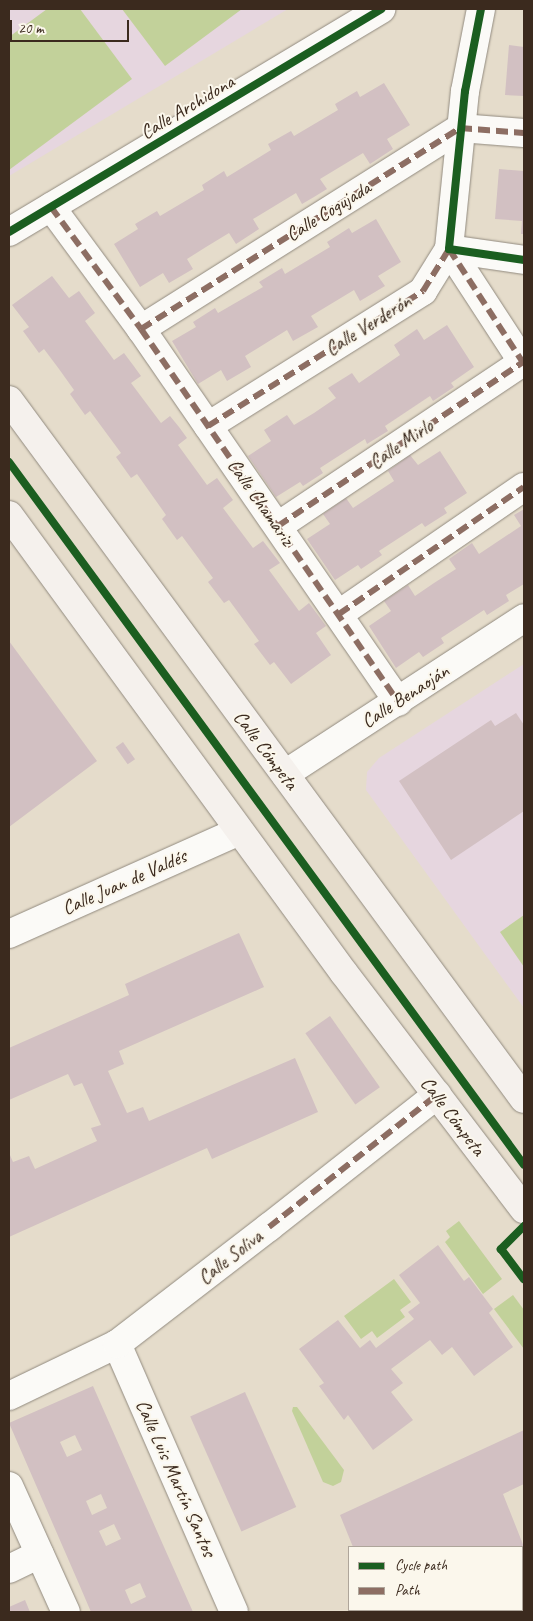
<!DOCTYPE html>
<html>
<head>
<meta charset="utf-8">
<style>
	body { margin:0 }
	#map { position:relative; width:533px; height:1621px; overflow:hidden; background:#e5dccb; font-family:Caveat,sans-serif }
	div>[style] { position:absolute }
	.built>* { inset:0; background:#e6d6df }
	.green>* { inset:0; background:#c2d19a }
	.building>* { inset:0; background:#d2c0c2; transform-origin:0 0 }
	.roads { filter:drop-shadow(0 0 1px #918a7f) drop-shadow(0 0 1px #918a7f) }
	.pedestrian>* { height:28px; margin:-14px; padding:0 14px; transform-origin:14px; border-radius:14px; background:#fbfaf7 }
	.minor>* { height:28px; margin:-14px; padding:0 14px; transform-origin:14px; border-radius:14px; background:#fbfaf7 }
	.secondary>* { height:28px; margin:-14px; padding:0 14px; transform-origin:14px; border-radius:14px; background:#f5f1ed }
	.quiet>* { height:6px; margin-top:-3px; transform-origin:0; background:repeating-linear-gradient(90deg,#8d6e63 0 12px,transparent 0 18px) }
	.cycleway>* { height:8px; margin:-4px; padding:0 4px; transform-origin:4px; border-radius:4px; background:#1b5e20 }
	span { translate:-50% -50%; white-space:nowrap; text-align:center; line-height:1.15; -webkit-text-stroke:4px #fbf7ec; paint-order:stroke }
	.street-label { font-size:20px; color:#3b2a1e }
	.frame { position:absolute; inset:0; border:10px solid #3b2a1e; pointer-events:none }
	.legend { position:absolute; left:348px; top:1546px; width:175px; height:65px; box-sizing:border-box; background:#fbf7ec; border:1px solid #aea59a; margin:0; padding:6px 9px; list-style:none; font-size:15px; color:#3b2a1e }
	.legend li { display:flex; align-items:center; gap:10px; height:25px }
	.legend b { width:25px; border:1px solid #aea59a }
	.scale { position:absolute; left:10px; top:20px; width:119px; height:22px; box-sizing:border-box; border:2px solid #3b2a1e; border-top:0; padding-left:6px; font-size:15px; line-height:18px; white-space:nowrap; color:#3b2a1e; -webkit-text-stroke:4px #fbf7ec; paint-order:stroke }
</style>
</head>
<body>
<div id="map">
	<div class="built">
		<i style="clip-path:polygon(9px 9px,288px 9px,9px 176px)"></i>
		<i style="clip-path:polygon(524px 664px,524px 1008px,366px 790px,367px 772px,379px 758px)"></i>
	</div>
	<div class="green">
		<i style="clip-path:polygon(47px 9px,80px 9px,132px 79px,9px 170px,9px 37px)"></i>
		<i style="clip-path:polygon(122px 9px,242px 9px,165px 66px)"></i>
		<i style="clip-path:polygon(524px 915px,524px 967px,500px 932px)"></i>
		<i style="clip-path:polygon(459px 1221px,502px 1279px,483px 1294px,445px 1242px,450px 1237px,446px 1231px)"></i>
		<i style="clip-path:polygon(394px 1279px,411px 1302px,400px 1310px,405px 1317px,377px 1338px,372px 1331px,361px 1339px,344px 1316px)"></i>
		<i style="clip-path:polygon(513px 1295px,524px 1310px,524px 1349px,494px 1309px)"></i>
		<i style="clip-path:polygon(293px 1407px,297px 1407px,344px 1470px,341px 1482px,333px 1486px,323px 1482px,292px 1411px)"></i>
	</div>
	<div class="building">
		<i style="clip-path:polygon(509px 45px,524px 47px,524px 96px,505px 95px)"></i>
		<i style="clip-path:polygon(384px 83px,410px 125px,387px 139px,393px 149px,370px 164px,363px 153px,320px 179px,327px 189px,314px 197px,302px 204px,296px 193px,253px 219px,259px 229px,236px 244px,229px 233px,206px 247px,187px 259px,193px 269px,169px 283px,163px 273px,140px 287px,114px 244px,138px 229px,135px 224px,157px 211px,160px 216px,204px 190px,202px 185px,224px 171px,227px 177px,271px 150px,268px 144px,291px 131px,294px 136px,338px 110px,335px 104px,357px 91px,360px 97px)"></i>
		<i style="clip-path:polygon(499px 169px,524px 171px,524px 234px,521px 234px,522px 221px,495px 219px)"></i>
		<i style="clip-path:polygon(376px 219px,401px 262px,378px 276px,385px 286px,360px 301px,354px 290px,311px 316px,318px 327px,293px 341px,287px 330px,245px 356px,251px 367px,227px 381px,221px 370px,198px 384px,172px 341px,196px 327px,193px 322px,215px 308px,218px 313px,263px 287px,259px 282px,282px 268px,285px 274px,330px 247px,327px 242px,349px 228px,352px 233px)"></i>
		<i style="clip-path:polygon(52px 276px,69px 298px,79px 291px,95px 313px,85px 321px,114px 360px,124px 353px,133px 365px,141px 376px,131px 383px,161px 423px,170px 416px,179px 427px,187px 438px,178px 445px,207px 485px,217px 478px,233px 500px,223px 508px,253px 548px,263px 541px,280px 563px,269px 570px,299px 611px,309px 603px,326px 626px,316px 633px,331px 655px,291px 684px,274px 662px,270px 665px,254px 644px,259px 641px,243px 619px,229px 600px,224px 603px,208px 582px,213px 578px,182px 536px,177px 540px,162px 519px,166px 515px,137px 474px,131px 478px,116px 457px,121px 453px,90px 411px,85px 415px,70px 394px,74px 390px,59px 369px,44px 349px,39px 353px,23px 331px,29px 327px,12px 305px)"></i>
		<i style="clip-path:polygon(447px 325px,474px 367px,451px 383px,454px 387px,433px 401px,430px 396px,385px 426px,388px 431px,367px 444px,365px 439px,320px 468px,323px 473px,303px 486px,300px 482px,276px 497px,248px 456px,271px 441px,264px 430px,287px 415px,294px 425px,314px 413px,336px 398px,328px 388px,352px 373px,359px 383px,400px 355px,394px 345px,417px 329px,424px 340px)"></i>
		<i style="clip-path:polygon(440px 451px,467px 493px,444px 508px,447px 513px,425px 527px,422px 523px,379px 551px,382px 555px,361px 569px,358px 565px,335px 580px,307px 539px,330px 524px,323px 514px,346px 498px,353px 508px,394px 481px,388px 471px,410px 455px,418px 465px)"></i>
		<i style="clip-path:polygon(524px 509px,524px 584px,506px 595px,509px 601px,487px 615px,484px 610px,441px 638px,444px 643px,423px 657px,419px 652px,396px 668px,369px 626px,391px 611px,384px 601px,408px 585px,415px 596px,434px 583px,456px 569px,449px 559px,472px 543px,479px 554px,521px 526px,514px 515px)"></i>
		<i style="clip-path:polygon(9px 641px,97px 761px,9px 827px)"></i>
		<i style="clip-path:polygon(516px 713px,524px 725px,524px 811px,451px 860px,399px 781px,491px 720px,495px 726px)"></i>
		<i style="left:123px;top:742px;width:21px;height:9px;rotate:55deg"></i>
		<i style="clip-path:polygon(239px 933px,264px 987px,119px 1051px,124px 1064px,108px 1071px,127px 1113px,143px 1107px,149px 1121px,295px 1058px,318px 1112px,212px 1159px,207px 1148px,9px 1237px,9px 1153px,13px 1162px,29px 1156px,35px 1169px,97px 1141px,91px 1128px,101px 1125px,82px 1083px,74px 1086px,68px 1074px,9px 1100px,9px 1048px,129px 995px,125px 984px)"></i>
		<i style="left:330px;top:1016px;width:87px;height:30px;rotate:55deg"></i>
		<i style="clip-path:polygon(438px 1245px,464px 1281px,469px 1277px,493px 1309px,489px 1313px,513px 1347px,474px 1376px,452px 1347px,442px 1355px,430px 1340px,391px 1369px,403px 1383px,391px 1392px,413px 1420px,373px 1450px,348px 1415px,344px 1420px,319px 1386px,324px 1383px,299px 1349px,338px 1320px,360px 1348px,370px 1340px,376px 1348px,414px 1319px,408px 1312px,420px 1303px,399px 1275px)"></i>
		<i style="clip-path:polygon(evenodd,93px 1386px,164px 1547px,193px 1612px,91px 1612px,79px 1584px,9px 1423px,93px 1386px,75px 1435px,82px 1450px,67px 1457px,60px 1442px,75px 1435px,93px 1386px,101px 1494px,107px 1508px,92px 1515px,86px 1501px,101px 1494px,93px 1386px,114px 1524px,121px 1539px,106px 1546px,99px 1531px,114px 1524px,93px 1386px,140px 1583px,146px 1597px,131px 1604px,125px 1590px,140px 1583px)"></i>
		<i style="left:245px;top:1392px;width:126px;height:60px;rotate:66deg"></i>
		<i style="clip-path:polygon(524px 1430px,524px 1484px,503px 1494px,524px 1547px,524px 1612px,380px 1612px,379px 1610px,522px 1610px,522px 1547px,353px 1547px,340px 1515px)"></i>
		<i style="clip-path:polygon(25px 1600px,30px 1612px,9px 1612px,9px 1607px)"></i>
	</div>
	<div class="roads">
		<div class="pedestrian">
			<i style="left:51px;top:207px;width:152px;rotate:53.6deg"></i>
			<i style="left:141px;top:329px;width:453px;rotate:55.4deg"></i>
			<i style="left:141px;top:329px;width:377px;rotate:-32.2deg"></i>
			<i style="left:460px;top:128px;width:64px;rotate:4.5deg"></i>
			<i style="left:208px;top:426px;width:254px;rotate:-32.1deg"></i>
			<i style="left:423px;top:291px;width:49px;rotate:-58.2deg"></i>
			<i style="left:449px;top:249px;width:137px;rotate:56.9deg"></i>
			<i style="left:278px;top:526px;width:295px;rotate:-33.8deg"></i>
			<i style="left:339px;top:614px;width:224px;rotate:-34.5deg"></i>
			<i style="left:269px;top:1227px;width:214px;rotate:-38.2deg"></i>
		</div>
		<div class="minor">
			<i style="left:481px;top:9px;width:84px;rotate:101deg"></i>
			<i style="left:465px;top:91px;width:159px;rotate:95.8deg"></i>
			<i style="left:449px;top:249px;width:76px;rotate:8.3deg"></i>
			<i style="left:9px;top:232px;width:434px;rotate:-30.9deg"></i>
			<i style="left:285px;top:774px;width:285px;rotate:-33.1deg"></i>
			<i style="left:9px;top:934px;width:252px;rotate:-24.1deg"></i>
			<i style="left:117px;top:1344px;width:292px;rotate:66.4deg"></i>
			<i style="left:9px;top:1396px;width:120px;rotate:-25.7deg"></i>
			<i style="left:117px;top:1344px;width:192px;rotate:-37.6deg"></i>
			<i style="left:9px;top:1486px;width:138px;rotate:65.7deg"></i>
			<i style="left:9px;top:1569px;width:34px;rotate:-26deg"></i>
		</div>
		<div class="secondary">
			<i style="left:9px;top:400px;width:868px;rotate:53.62deg"></i>
			<i style="left:9px;top:515px;width:567px;rotate:53.82deg"></i>
			<i style="left:344px;top:973px;width:297px;rotate:52.7deg"></i>
		</div>
	</div>
	<div class="quiet">
		<i style="left:51px;top:207px;width:152px;rotate:53.6deg"></i>
		<i style="left:141px;top:329px;width:453px;rotate:55.4deg"></i>
		<i style="left:449px;top:249px;width:137px;rotate:56.9deg"></i>
		<i style="left:141px;top:329px;width:377px;rotate:-32.2deg"></i>
		<i style="left:460px;top:128px;width:64px;rotate:4.5deg"></i>
		<i style="left:208px;top:426px;width:254px;rotate:-32.1deg"></i>
		<i style="left:423px;top:291px;width:49px;rotate:-58.2deg"></i>
		<i style="left:278px;top:526px;width:295px;rotate:-33.8deg"></i>
		<i style="left:339px;top:614px;width:224px;rotate:-34.5deg"></i>
		<i style="left:269px;top:1227px;width:214px;rotate:-38.2deg"></i>
	</div>
	<div class="cycleway">
		<i style="left:481px;top:9px;width:84px;rotate:101deg"></i>
		<i style="left:465px;top:91px;width:159px;rotate:95.8deg"></i>
		<i style="left:449px;top:249px;width:76px;rotate:8.3deg"></i>
		<i style="left:9px;top:232px;width:434px;rotate:-30.9deg"></i>
		<i style="left:9px;top:462px;width:871px;rotate:53.77deg"></i>
		<i style="left:524px;top:1226px;width:33px;rotate:135deg"></i>
		<i style="left:501px;top:1249px;width:38px;rotate:53deg"></i>
	</div>
	<div class="street-label">
		<span style="left:187px;top:107px;rotate:-31deg">Calle Archidona</span>
		<span style="left:328px;top:211px;rotate:-32deg">Calle Cogujada</span>
		<span style="left:368px;top:325px;rotate:-32deg">Calle Verderón</span>
		<span style="left:401px;top:444px;rotate:-34deg">Calle Mirlo</span>
		<span style="left:261px;top:502px;rotate:55deg">Calle Chamariz</span>
		<span style="left:405px;top:696px;rotate:-33deg">Calle Benaoján</span>
		<span style="left:266px;top:750px;rotate:53deg">Calle Cómpeta</span>
		<span style="left:124px;top:882px;rotate:-24deg">Calle Juan de Valdés</span>
		<span style="left:453px;top:1116px;rotate:53deg">Calle Cómpeta</span>
		<span style="left:230px;top:1257px;rotate:-38deg">Calle Soliva</span>
		<span style="left:176px;top:1478px;rotate:66deg">Calle Luis Martín Santos</span>
	</div>
	<div class="frame"></div>
	<ul class="legend">
	<li><b style="height:6px;background:#1b5e20"></b>Cycle path</li>
	<li><b style="height:6px;background:#8d6e63"></b>Path</li>
	</ul>
	<div class="scale">20 m</div>
</div>
</body>
</html>
